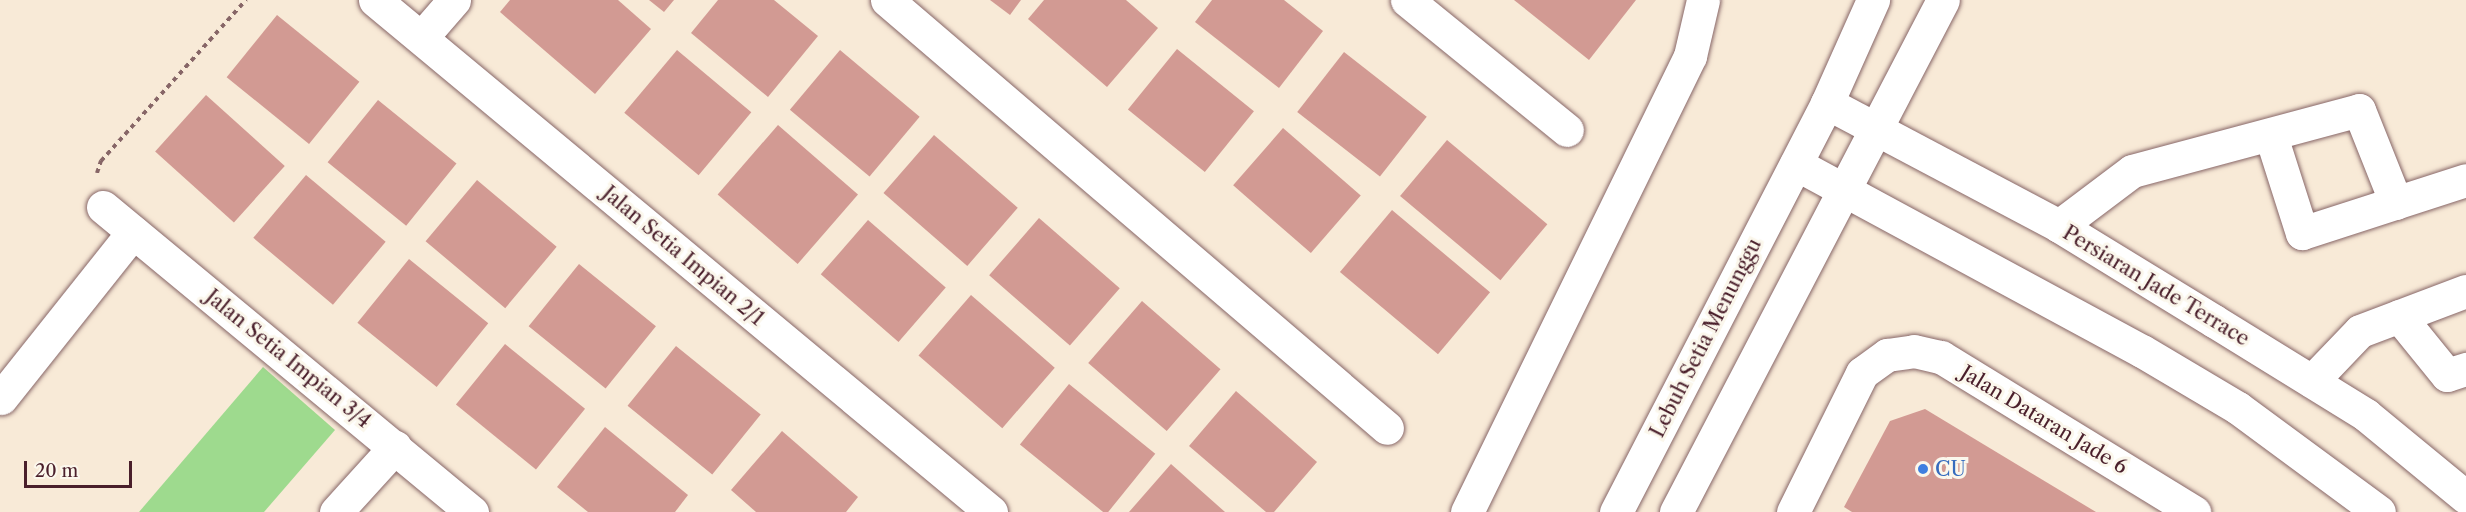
<!DOCTYPE html>
<html>
<head>
<meta charset="utf-8">
<style>
	body { margin:0 }
	#map { position:relative; width:2466px; height:512px; overflow:hidden; background:#f8ead7; font-family:"Libre Caslon Text",serif }
	div>[style] { position:absolute }
	.green>* { inset:0; background:#9eda8e }
	.building>* { inset:0; background:#d29a93; transform-origin:0 0 }
	.path>* { height:4px; margin-top:-2px; transform-origin:0; background:repeating-linear-gradient(90deg,#876667 0 4.5px,transparent 0 9px) }
	.roads { filter:drop-shadow(0 0 2px #876667) drop-shadow(0 0 2px #876667) }
	.minor>* { height:33px; margin:-16.5px; padding:0 16.5px; transform-origin:16.5px; border-radius:16.5px; background:#fff }
	.dots>* { width:16px; height:16px; translate:-50% -50%; box-sizing:border-box; border:3px solid #fbf7ec; border-radius:50% }
	span { translate:-50% -50%; white-space:nowrap; text-align:center; line-height:1.15; -webkit-text-stroke:6px #fbf7ec; paint-order:stroke }
	.street-label { font-size:20px; color:#4a1f2b }
	.shop-label { font-size:20px; color:#366cbe }
	.left { translate:0 -50%; text-align:left }
	.scale { position:absolute; left:24px; top:461px; width:108px; height:27px; box-sizing:border-box; border:3px solid #4a1f2b; border-top:0; padding-left:8px; font-size:18px; line-height:21px; white-space:nowrap; color:#4a1f2b; -webkit-text-stroke:4px #fbf7ec; paint-order:stroke }
</style>
</head>
<body>
<div id="map">
	<div class="green">
		<i style="clip-path:polygon(263px 367px,335px 430px,264px 512px,139px 512px)"></i>
	</div>
	<div class="building">
		<i style="clip-path:polygon(510px 0,618px 0,651px 29px,595px 94px,500px 12px)"></i>
		<i style="clip-path:polygon(649px 0,674px 0,664px 12px)"></i>
		<i style="clip-path:polygon(718px 0,774px 0,818px 36px,768px 97px,691px 33px)"></i>
		<i style="clip-path:polygon(990px 0,1021px 0,1010px 15px)"></i>
		<i style="clip-path:polygon(1044px 0,1126px 0,1158px 28px,1107px 87px,1028px 19px)"></i>
		<i style="clip-path:polygon(1212px 0,1284px 0,1323px 31px,1279px 88px,1195px 22px)"></i>
		<i style="clip-path:polygon(1514px 0,1636px 0,1589px 60px)"></i>
		<i style="left:277px;top:15px;width:106px;height:80px;rotate:39deg"></i>
		<i style="left:1177px;top:49px;width:99px;height:78px;rotate:39deg"></i>
		<i style="left:677px;top:50px;width:97px;height:82px;rotate:40deg"></i>
		<i style="left:840px;top:50px;width:104px;height:78px;rotate:40deg"></i>
		<i style="left:1344px;top:52px;width:105px;height:76px;rotate:38deg"></i>
		<i style="left:206px;top:95px;width:106px;height:76px;rotate:42deg"></i>
		<i style="left:378px;top:100px;width:101px;height:80px;rotate:39deg"></i>
		<i style="left:778px;top:125px;width:106px;height:92px;rotate:41deg"></i>
		<i style="left:1283px;top:128px;width:103px;height:76px;rotate:41deg"></i>
		<i style="left:934px;top:135px;width:111px;height:77px;rotate:41deg"></i>
		<i style="left:1447px;top:140px;width:131px;height:73px;rotate:40deg"></i>
		<i style="left:306px;top:175px;width:104px;height:82px;rotate:40deg"></i>
		<i style="left:477px;top:180px;width:104px;height:80px;rotate:40deg"></i>
		<i style="left:1392px;top:210px;width:128px;height:81px;rotate:40deg"></i>
		<i style="left:1039px;top:218px;width:107px;height:76px;rotate:41deg"></i>
		<i style="left:868px;top:220px;width:103px;height:72px;rotate:41deg"></i>
		<i style="left:409px;top:259px;width:102px;height:82px;rotate:39deg"></i>
		<i style="left:579px;top:264px;width:99px;height:80px;rotate:39deg"></i>
		<i style="left:971px;top:295px;width:111px;height:80px;rotate:41deg"></i>
		<i style="left:1142px;top:301px;width:104px;height:82px;rotate:41deg"></i>
		<i style="left:505px;top:344px;width:103px;height:78px;rotate:39deg"></i>
		<i style="left:676px;top:346px;width:109px;height:77px;rotate:39deg"></i>
		<i style="left:1069px;top:384px;width:111px;height:78px;rotate:39deg"></i>
		<i style="clip-path:polygon(1236px 391px,1317px 462px,1274px 512px,1266px 512px,1189px 446px)"></i>
		<i style="clip-path:polygon(1925px 409px,2096px 512px,1852px 512px,1844px 507px,1890px 421px)"></i>
		<i style="clip-path:polygon(605px 427px,688px 495px,675px 512px,588px 512px,557px 487px)"></i>
		<i style="clip-path:polygon(782px 431px,858px 497px,846px 512px,756px 512px,731px 490px)"></i>
		<i style="clip-path:polygon(1171px 464px,1225px 512px,1129px 512px)"></i>
	</div>
	<div class="path">
		<i style="left:97px;top:173px;width:13px;rotate:-72deg"></i>
		<i style="left:101px;top:161px;width:217px;rotate:-48deg"></i>
	</div>
	<div class="roads">
		<div class="minor">
			<i style="left:375px;top:0;width:801px;rotate:39.73deg"></i>
			<i style="left:887px;top:0;width:658px;rotate:40.56deg"></i>
			<i style="left:1407px;top:0;width:206px;rotate:39.1deg"></i>
			<i style="left:422px;top:37px;width:49px;rotate:-49.1deg"></i>
			<i style="left:1827px;top:103px;width:263px;rotate:27.9deg"></i>
			<i style="left:2059px;top:226px;width:182px;rotate:31.5deg"></i>
			<i style="left:2214px;top:321px;width:179px;rotate:31.7deg"></i>
			<i style="left:2366px;top:415px;width:129px;rotate:39.4deg"></i>
			<i style="left:2271px;top:136px;width:102px;rotate:72.3deg"></i>
			<i style="left:2302px;top:233px;width:172px;rotate:-17.9deg"></i>
			<i style="left:1796px;top:164px;width:393px;rotate:28.4deg"></i>
			<i style="left:2142px;top:351px;width:112px;rotate:30.7deg"></i>
			<i style="left:2238px;top:408px;width:175px;rotate:36.4deg"></i>
			<i style="left:103px;top:207px;width:479px;rotate:39.6deg"></i>
			<i style="left:2059px;top:226px;width:91px;rotate:-37deg"></i>
			<i style="left:2132px;top:171px;width:235px;rotate:-15deg"></i>
			<i style="left:2359px;top:110px;width:100px;rotate:68.3deg"></i>
			<i style="left:2399px;top:316px;width:76px;rotate:50.9deg"></i>
			<i style="left:2447px;top:375px;width:20px;rotate:-18deg"></i>
			<i style="left:2312px;top:381px;width:69px;rotate:-46.2deg"></i>
			<i style="left:2360px;top:331px;width:113px;rotate:-20.7deg"></i>
			<i style="left:1px;top:398px;width:212px;rotate:-51.5deg"></i>
			<i style="left:336px;top:512px;width:88px;rotate:-47.8deg"></i>
			<i style="left:1467px;top:512px;width:508px;rotate:-63.94deg"></i>
			<i style="left:1690px;top:56px;width:57px;rotate:-76.9deg"></i>
			<i style="left:1616px;top:512px;width:460px;rotate:-62.7deg"></i>
			<i style="left:1827px;top:103px;width:113px;rotate:-65.9deg"></i>
			<i style="left:1676px;top:512px;width:577px;rotate:-62.46deg"></i>
			<i style="left:1793px;top:512px;width:155px;rotate:-63.6deg"></i>
			<i style="left:1862px;top:373px;width:31px;rotate:-36deg"></i>
			<i style="left:1887px;top:355px;width:27px;rotate:-8deg"></i>
			<i style="left:1914px;top:351px;width:28px;rotate:13deg"></i>
			<i style="left:1941px;top:357px;width:297px;rotate:31.5deg"></i>
		</div>
	</div>
	<div class="dots">
		<i style="left:1923px;top:469px;background:#3f7fe0"></i>
	</div>
	<div class="street-label">
		<span style="left:683px;top:256px;rotate:40deg">Jalan Setia Impian 2/1</span>
		<span style="left:2156px;top:286px;rotate:31deg">Persiaran Jade Terrace</span>
		<span style="left:1706px;top:338px;rotate:-63deg">Lebuh Setia Menunggu</span>
		<span style="left:288px;top:359px;rotate:39deg">Jalan Setia Impian 3/4</span>
		<span style="left:2044px;top:420px;rotate:31deg">Jalan Dataran Jade 6</span>
	</div>
	<div class="shop-label">
		<span class="left" style="left:1935px;top:469px">CU</span>
	</div>
	<div class="scale">20 m</div>
</div>
</body>
</html>
